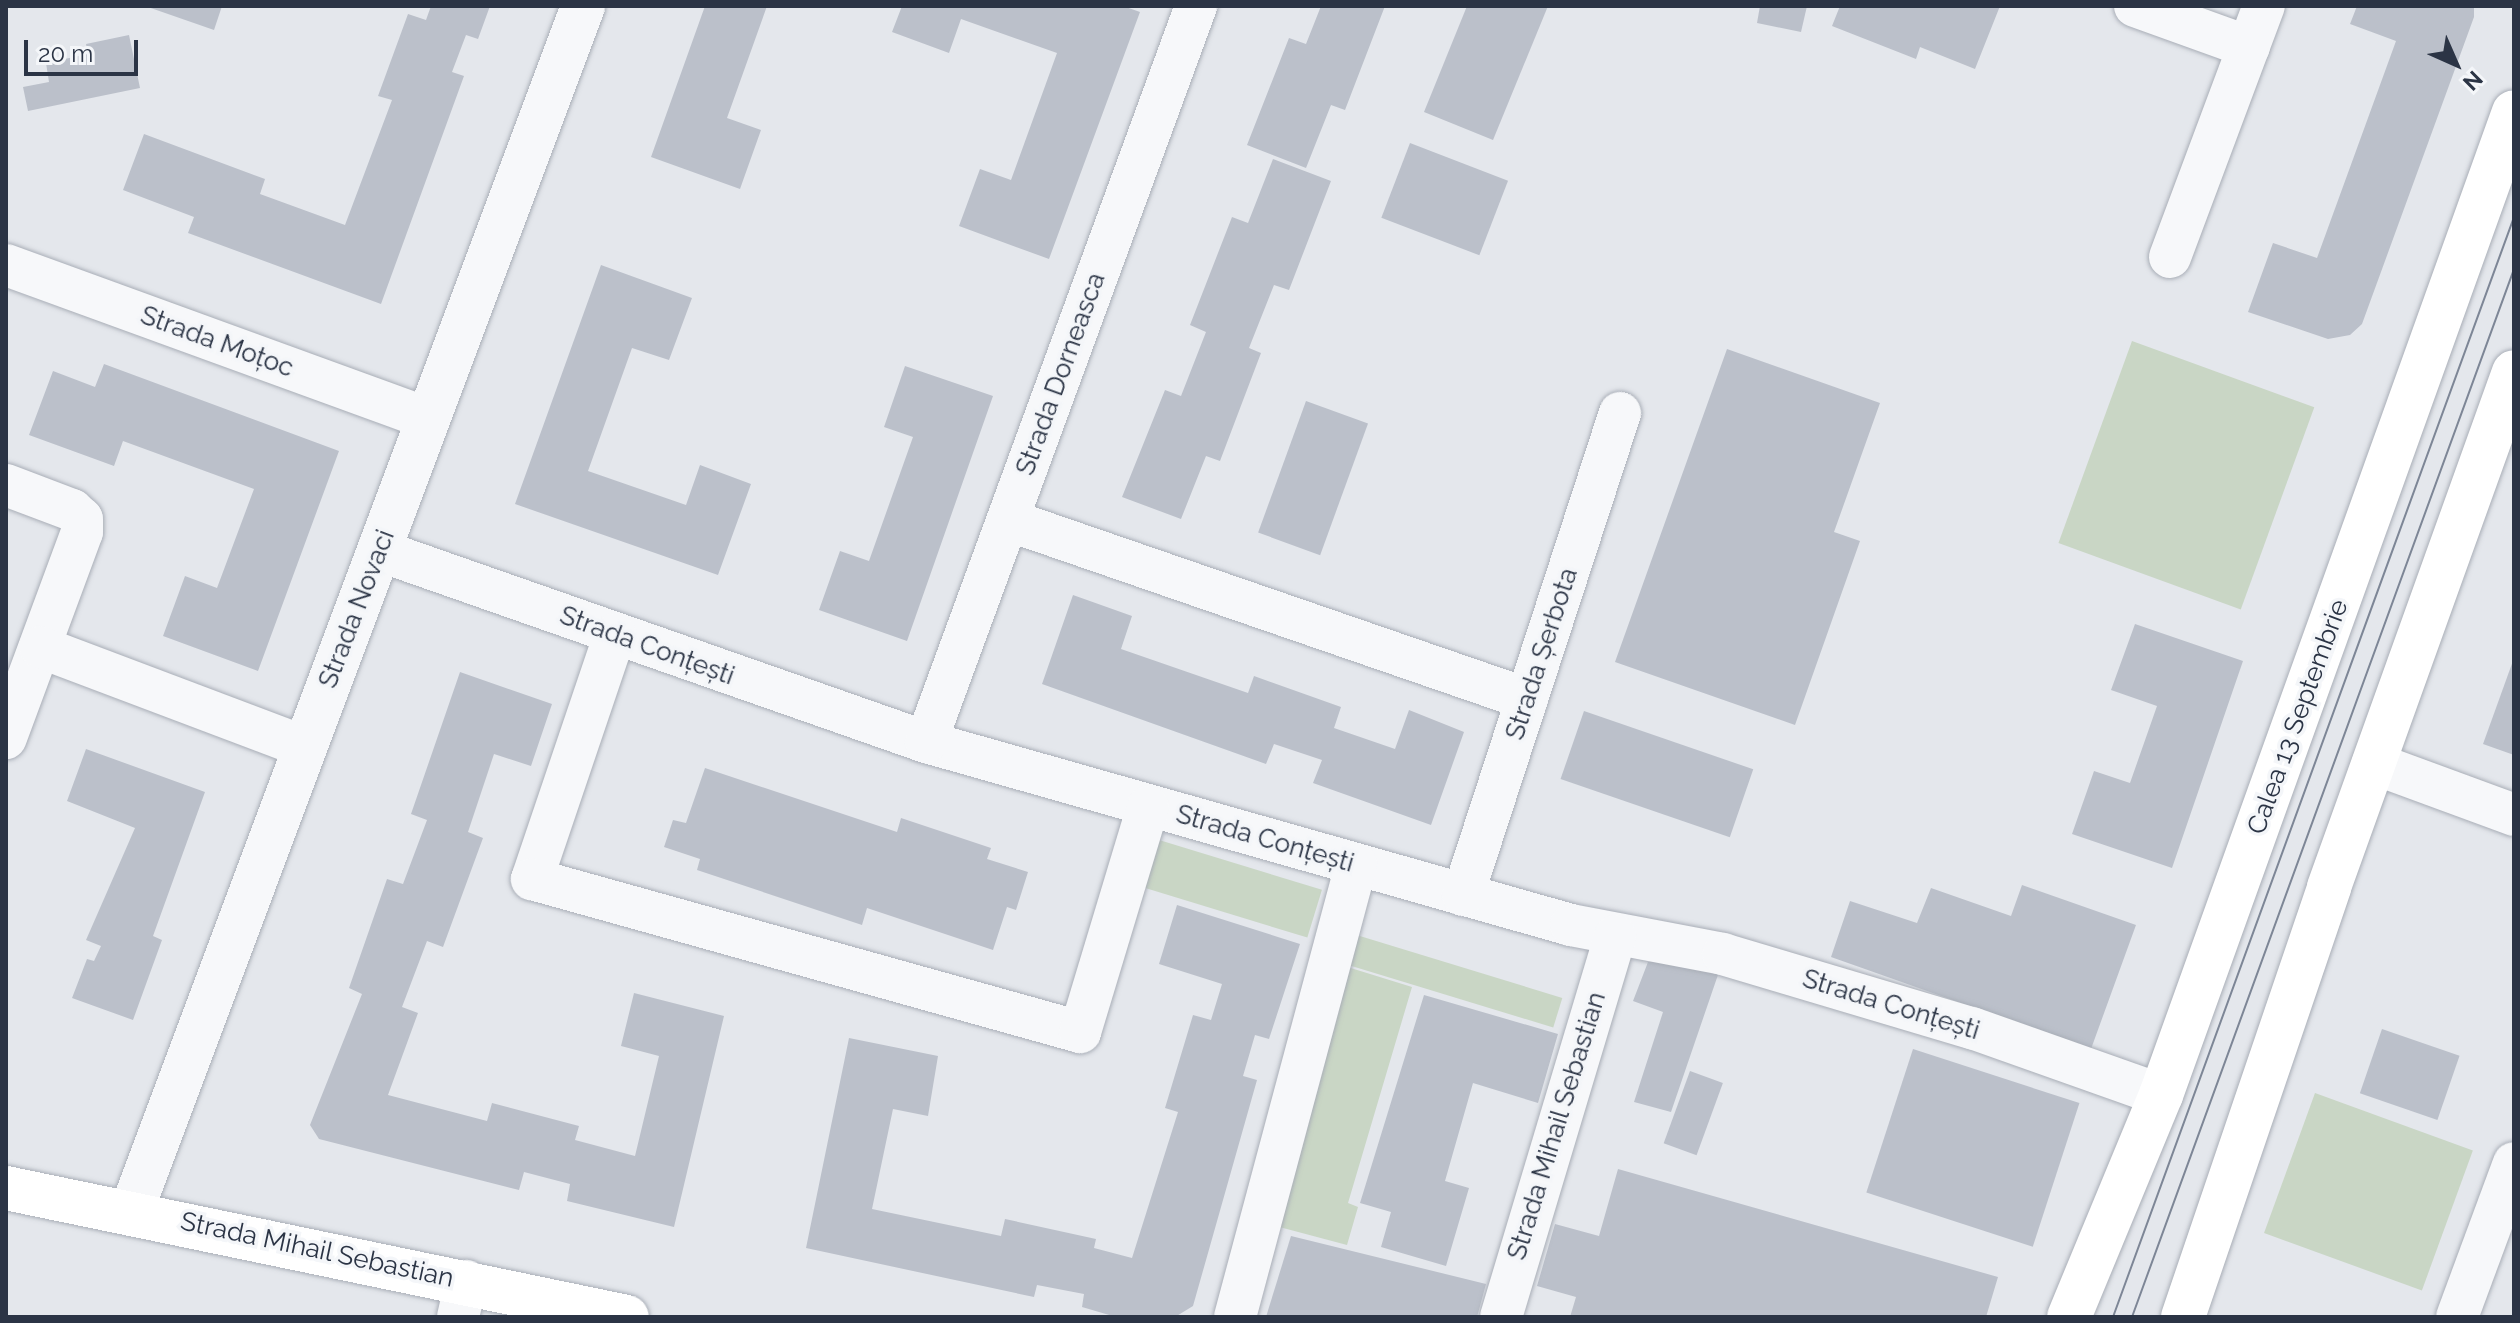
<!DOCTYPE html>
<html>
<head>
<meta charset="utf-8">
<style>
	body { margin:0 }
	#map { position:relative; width:2520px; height:1323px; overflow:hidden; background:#e4e7ec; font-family:Raleway,sans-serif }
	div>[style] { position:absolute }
	.green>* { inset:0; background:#c9d6c5; transform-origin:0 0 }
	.building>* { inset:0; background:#bbc0ca; transform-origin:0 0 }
	.roads { filter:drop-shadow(0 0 2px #a9aeb7) drop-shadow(0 0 2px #a9aeb7) }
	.minor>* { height:42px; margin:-21px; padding:0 21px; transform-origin:21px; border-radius:21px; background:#f7f8fa }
	.tertiary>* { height:44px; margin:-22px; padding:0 22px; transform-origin:22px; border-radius:22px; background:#f7f8fa }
	.secondary>* { height:44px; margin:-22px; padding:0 22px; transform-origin:22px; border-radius:22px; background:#fff }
	.tram>* { height:2px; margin:-1px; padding:0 1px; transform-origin:1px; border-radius:1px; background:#7d8696 }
	span { translate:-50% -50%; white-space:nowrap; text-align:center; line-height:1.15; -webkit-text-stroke:7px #f4f6f9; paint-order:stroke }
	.street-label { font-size:26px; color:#2b3445 }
	.frame { position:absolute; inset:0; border:8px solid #2b3445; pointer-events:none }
	.north { position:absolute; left:2416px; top:24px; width:80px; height:80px; -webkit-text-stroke:6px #f4f6f9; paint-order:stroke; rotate:135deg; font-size:22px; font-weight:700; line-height:32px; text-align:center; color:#2b3445 }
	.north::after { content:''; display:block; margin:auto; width:28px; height:36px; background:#2b3445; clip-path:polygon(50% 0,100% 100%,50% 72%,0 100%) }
	.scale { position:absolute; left:24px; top:40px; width:114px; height:36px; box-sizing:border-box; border:4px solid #2b3445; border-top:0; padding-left:10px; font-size:24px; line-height:28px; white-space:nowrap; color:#2b3445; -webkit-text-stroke:6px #f4f6f9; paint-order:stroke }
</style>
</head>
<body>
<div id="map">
	<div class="green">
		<i style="left:2132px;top:341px;width:194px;height:215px;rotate:20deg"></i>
		<i style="left:1146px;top:836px;width:184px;height:50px;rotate:17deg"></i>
		<i style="left:1350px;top:933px;width:222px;height:31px;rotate:17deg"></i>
		<i style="clip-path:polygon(1341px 965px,1412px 987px,1348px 1203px,1358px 1207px,1347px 1245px,1268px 1224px)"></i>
		<i style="left:2315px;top:1093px;width:168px;height:149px;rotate:20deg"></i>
	</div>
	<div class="building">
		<i style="clip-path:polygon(145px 6px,222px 6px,214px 30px)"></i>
		<i style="clip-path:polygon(431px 6px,490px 6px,478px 39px,466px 35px,452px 72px,464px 76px,381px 304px,188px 233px,194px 217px,123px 190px,144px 134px,265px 179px,260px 194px,345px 225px,392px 100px,378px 96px,408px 14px,426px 20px)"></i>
		<i style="clip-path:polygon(705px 6px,767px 6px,727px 118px,761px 130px,740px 189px,651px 157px)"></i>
		<i style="clip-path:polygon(902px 6px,1123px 6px,1140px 12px,1049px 259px,959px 226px,980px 169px,1011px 180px,1057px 53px,961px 19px,949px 53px,892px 32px)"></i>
		<i style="clip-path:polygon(1321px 6px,1385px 6px,1345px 110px,1331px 105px,1306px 168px,1247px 145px,1289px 38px,1306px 44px)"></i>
		<i style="clip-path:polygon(1467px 6px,1548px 6px,1493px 140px,1424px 112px)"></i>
		<i style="clip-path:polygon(1760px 6px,1807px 6px,1801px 32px,1757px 23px)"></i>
		<i style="clip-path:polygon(1840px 6px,2000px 6px,1975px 69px,1920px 47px,1916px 59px,1832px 26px)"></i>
		<i style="clip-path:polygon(2357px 6px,2474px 6px,2474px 17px,2362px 324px,2350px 335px,2328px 339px,2248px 312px,2273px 243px,2317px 258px,2396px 41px,2350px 24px)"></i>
		<i style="clip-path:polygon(129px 35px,140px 88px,28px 111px,23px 87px,49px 82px,46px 63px,88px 54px,86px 44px)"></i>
		<i style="left:1410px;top:143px;width:105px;height:80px;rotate:21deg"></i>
		<i style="clip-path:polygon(1273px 159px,1331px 181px,1289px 290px,1274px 285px,1249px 348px,1261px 353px,1220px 461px,1206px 456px,1181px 519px,1122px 497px,1165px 390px,1181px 396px,1206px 332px,1190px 325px,1232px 217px,1248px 223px)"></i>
		<i style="clip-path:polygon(601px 265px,692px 298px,669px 360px,632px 348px,588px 471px,686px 505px,700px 465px,751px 484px,718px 575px,515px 504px)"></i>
		<i style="clip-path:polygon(1727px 349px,1880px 403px,1834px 532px,1860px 541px,1795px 725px,1615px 662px)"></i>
		<i style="clip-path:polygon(104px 364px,339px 451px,258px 671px,163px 636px,185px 576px,217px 588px,254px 489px,123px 441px,114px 466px,29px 435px,53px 371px,95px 387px)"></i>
		<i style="clip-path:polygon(905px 366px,993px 396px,907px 641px,819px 610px,840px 551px,869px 561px,913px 437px,884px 427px)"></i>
		<i style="left:1306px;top:401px;width:66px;height:140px;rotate:20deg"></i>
		<i style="clip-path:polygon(1073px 595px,1132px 616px,1121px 649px,1248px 693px,1254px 676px,1341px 707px,1334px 728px,1395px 749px,1409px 710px,1464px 732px,1431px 825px,1313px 783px,1322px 760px,1274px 744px,1266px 764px,1042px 684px)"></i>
		<i style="clip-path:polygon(2135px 624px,2243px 661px,2172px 868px,2072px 834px,2094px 771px,2130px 783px,2157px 706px,2111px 690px)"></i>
		<i style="clip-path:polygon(2514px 658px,2514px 755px,2483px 744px)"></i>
		<i style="clip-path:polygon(460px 672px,552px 704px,531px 766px,494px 754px,468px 832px,483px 838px,443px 947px,427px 941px,402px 1007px,418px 1013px,388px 1095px,487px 1121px,492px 1103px,579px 1126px,575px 1140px,635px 1156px,659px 1056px,621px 1046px,634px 993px,724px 1016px,674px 1227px,567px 1201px,570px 1184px,524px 1172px,519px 1190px,319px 1139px,310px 1125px,362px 994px,349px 988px,387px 879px,403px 884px,427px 820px,411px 814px)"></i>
		<i style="left:1584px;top:711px;width:179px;height:72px;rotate:19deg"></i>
		<i style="clip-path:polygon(86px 749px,205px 792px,153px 936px,162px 940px,133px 1020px,72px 998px,87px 959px,94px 961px,101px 946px,86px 940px,135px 828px,67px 801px)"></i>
		<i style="clip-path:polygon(705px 768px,897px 832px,901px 818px,991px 848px,987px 859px,1028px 872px,1016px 910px,1007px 907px,993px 950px,867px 908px,862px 925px,697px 870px,700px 859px,664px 847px,673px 820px,686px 823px)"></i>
		<i style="clip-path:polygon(2022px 885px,2136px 925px,2091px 1049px,1831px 957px,1850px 901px,1917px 923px,1931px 888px,2011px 916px)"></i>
		<i style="clip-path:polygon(1177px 905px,1300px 944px,1269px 1039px,1255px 1035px,1243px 1076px,1257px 1080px,1193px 1306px,1175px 1317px,1116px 1317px,1082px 1307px,1084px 1294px,1037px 1285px,1034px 1297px,806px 1248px,849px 1038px,938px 1056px,928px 1116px,893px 1109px,872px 1209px,1001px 1236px,1005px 1219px,1096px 1239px,1094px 1248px,1132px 1258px,1178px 1112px,1165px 1108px,1193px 1015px,1211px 1020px,1222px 984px,1159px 964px)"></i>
		<i style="clip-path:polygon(1675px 957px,1721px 966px,1671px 1112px,1634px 1102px,1663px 1012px,1633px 1001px,1648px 962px)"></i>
		<i style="clip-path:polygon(1424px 995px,1558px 1034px,1538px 1103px,1473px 1083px,1445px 1181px,1469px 1188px,1446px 1266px,1381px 1247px,1391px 1212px,1360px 1203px)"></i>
		<i style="left:2382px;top:1029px;width:82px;height:68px;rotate:19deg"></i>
		<i style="left:1913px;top:1049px;width:175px;height:151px;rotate:18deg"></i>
		<i style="left:1690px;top:1071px;width:35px;height:77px;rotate:20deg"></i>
		<i style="clip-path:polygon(1618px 1169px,1998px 1277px,1986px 1317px,1570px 1317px,1576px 1297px,1537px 1286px,1555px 1224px,1599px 1236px)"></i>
		<i style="clip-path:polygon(1291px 1236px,1486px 1284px,1477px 1317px,1266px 1317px)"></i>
	</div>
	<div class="roads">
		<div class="minor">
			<i style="left:2135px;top:6px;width:121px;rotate:19.8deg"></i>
			<i style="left:2170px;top:257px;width:268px;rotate:-69.5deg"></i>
			<i style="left:6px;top:265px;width:449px;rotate:20deg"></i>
			<i style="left:6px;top:485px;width:71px;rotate:20.7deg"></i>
			<i style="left:72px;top:510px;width:13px;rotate:42deg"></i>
			<i style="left:82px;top:519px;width:13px;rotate:90deg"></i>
			<i style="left:82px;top:532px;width:220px;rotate:110.3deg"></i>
			<i style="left:1008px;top:520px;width:549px;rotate:19.03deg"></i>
			<i style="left:378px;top:550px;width:581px;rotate:19.31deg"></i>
			<i style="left:926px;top:742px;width:670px;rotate:15.84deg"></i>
			<i style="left:1571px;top:925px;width:155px;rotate:10.8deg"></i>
			<i style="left:1723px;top:954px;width:260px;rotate:16.6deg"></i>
			<i style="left:1972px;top:1028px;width:201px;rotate:19.5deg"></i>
			<i style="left:615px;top:634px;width:259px;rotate:108.7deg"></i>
			<i style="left:532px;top:879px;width:569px;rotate:15.6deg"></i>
			<i style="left:1080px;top:1032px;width:235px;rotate:-73.2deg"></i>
			<i style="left:40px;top:647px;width:283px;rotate:20.7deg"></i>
			<i style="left:926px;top:742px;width:784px;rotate:-69.85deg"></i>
			<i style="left:2373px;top:763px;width:150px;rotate:20.2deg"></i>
			<i style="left:1463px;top:895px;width:507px;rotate:-71.96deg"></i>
			<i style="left:458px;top:1317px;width:37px;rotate:-77deg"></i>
			<i style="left:1235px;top:1317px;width:468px;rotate:-75deg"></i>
			<i style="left:1501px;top:1317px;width:398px;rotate:-73.3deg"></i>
			<i style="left:2457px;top:1317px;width:164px;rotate:-69.7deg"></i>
		</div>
		<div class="tertiary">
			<i style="left:131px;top:1212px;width:1288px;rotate:-69.45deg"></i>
		</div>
		<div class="secondary">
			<i style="left:6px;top:1188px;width:634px;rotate:11.74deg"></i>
			<i style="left:2069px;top:1317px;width:240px;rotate:-67.5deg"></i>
			<i style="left:2161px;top:1095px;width:1044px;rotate:-70.25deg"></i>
			<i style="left:2183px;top:1317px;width:454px;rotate:-71.2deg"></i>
			<i style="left:2329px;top:887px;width:547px;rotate:-70.24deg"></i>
		</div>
	</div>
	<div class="tram">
		<i style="left:2113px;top:1317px;width:1171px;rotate:-69.97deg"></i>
		<i style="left:2132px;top:1317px;width:1115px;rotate:-69.97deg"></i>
	</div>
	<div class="street-label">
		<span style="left:217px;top:342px;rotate:20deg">Strada Moțoc</span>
		<span style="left:1061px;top:374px;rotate:-70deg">Strada Dorneasca</span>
		<span style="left:357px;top:609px;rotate:-69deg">Strada Novaci</span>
		<span style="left:647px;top:646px;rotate:20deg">Strada Conțești</span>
		<span style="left:1542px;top:654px;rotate:-72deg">Strada Șerbota</span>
		<span style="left:2298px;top:717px;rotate:-70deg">Calea 13 Septembrie</span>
		<span style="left:1265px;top:839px;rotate:16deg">Strada Conțești</span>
		<span style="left:1891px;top:1005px;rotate:17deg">Strada Conțești</span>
		<span style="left:1557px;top:1126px;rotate:-73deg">Strada Mihail Sebastian</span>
		<span style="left:317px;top:1250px;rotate:12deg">Strada Mihail Sebastian</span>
	</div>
	<div class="frame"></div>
	<div class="north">N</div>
	<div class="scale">20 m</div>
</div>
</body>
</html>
